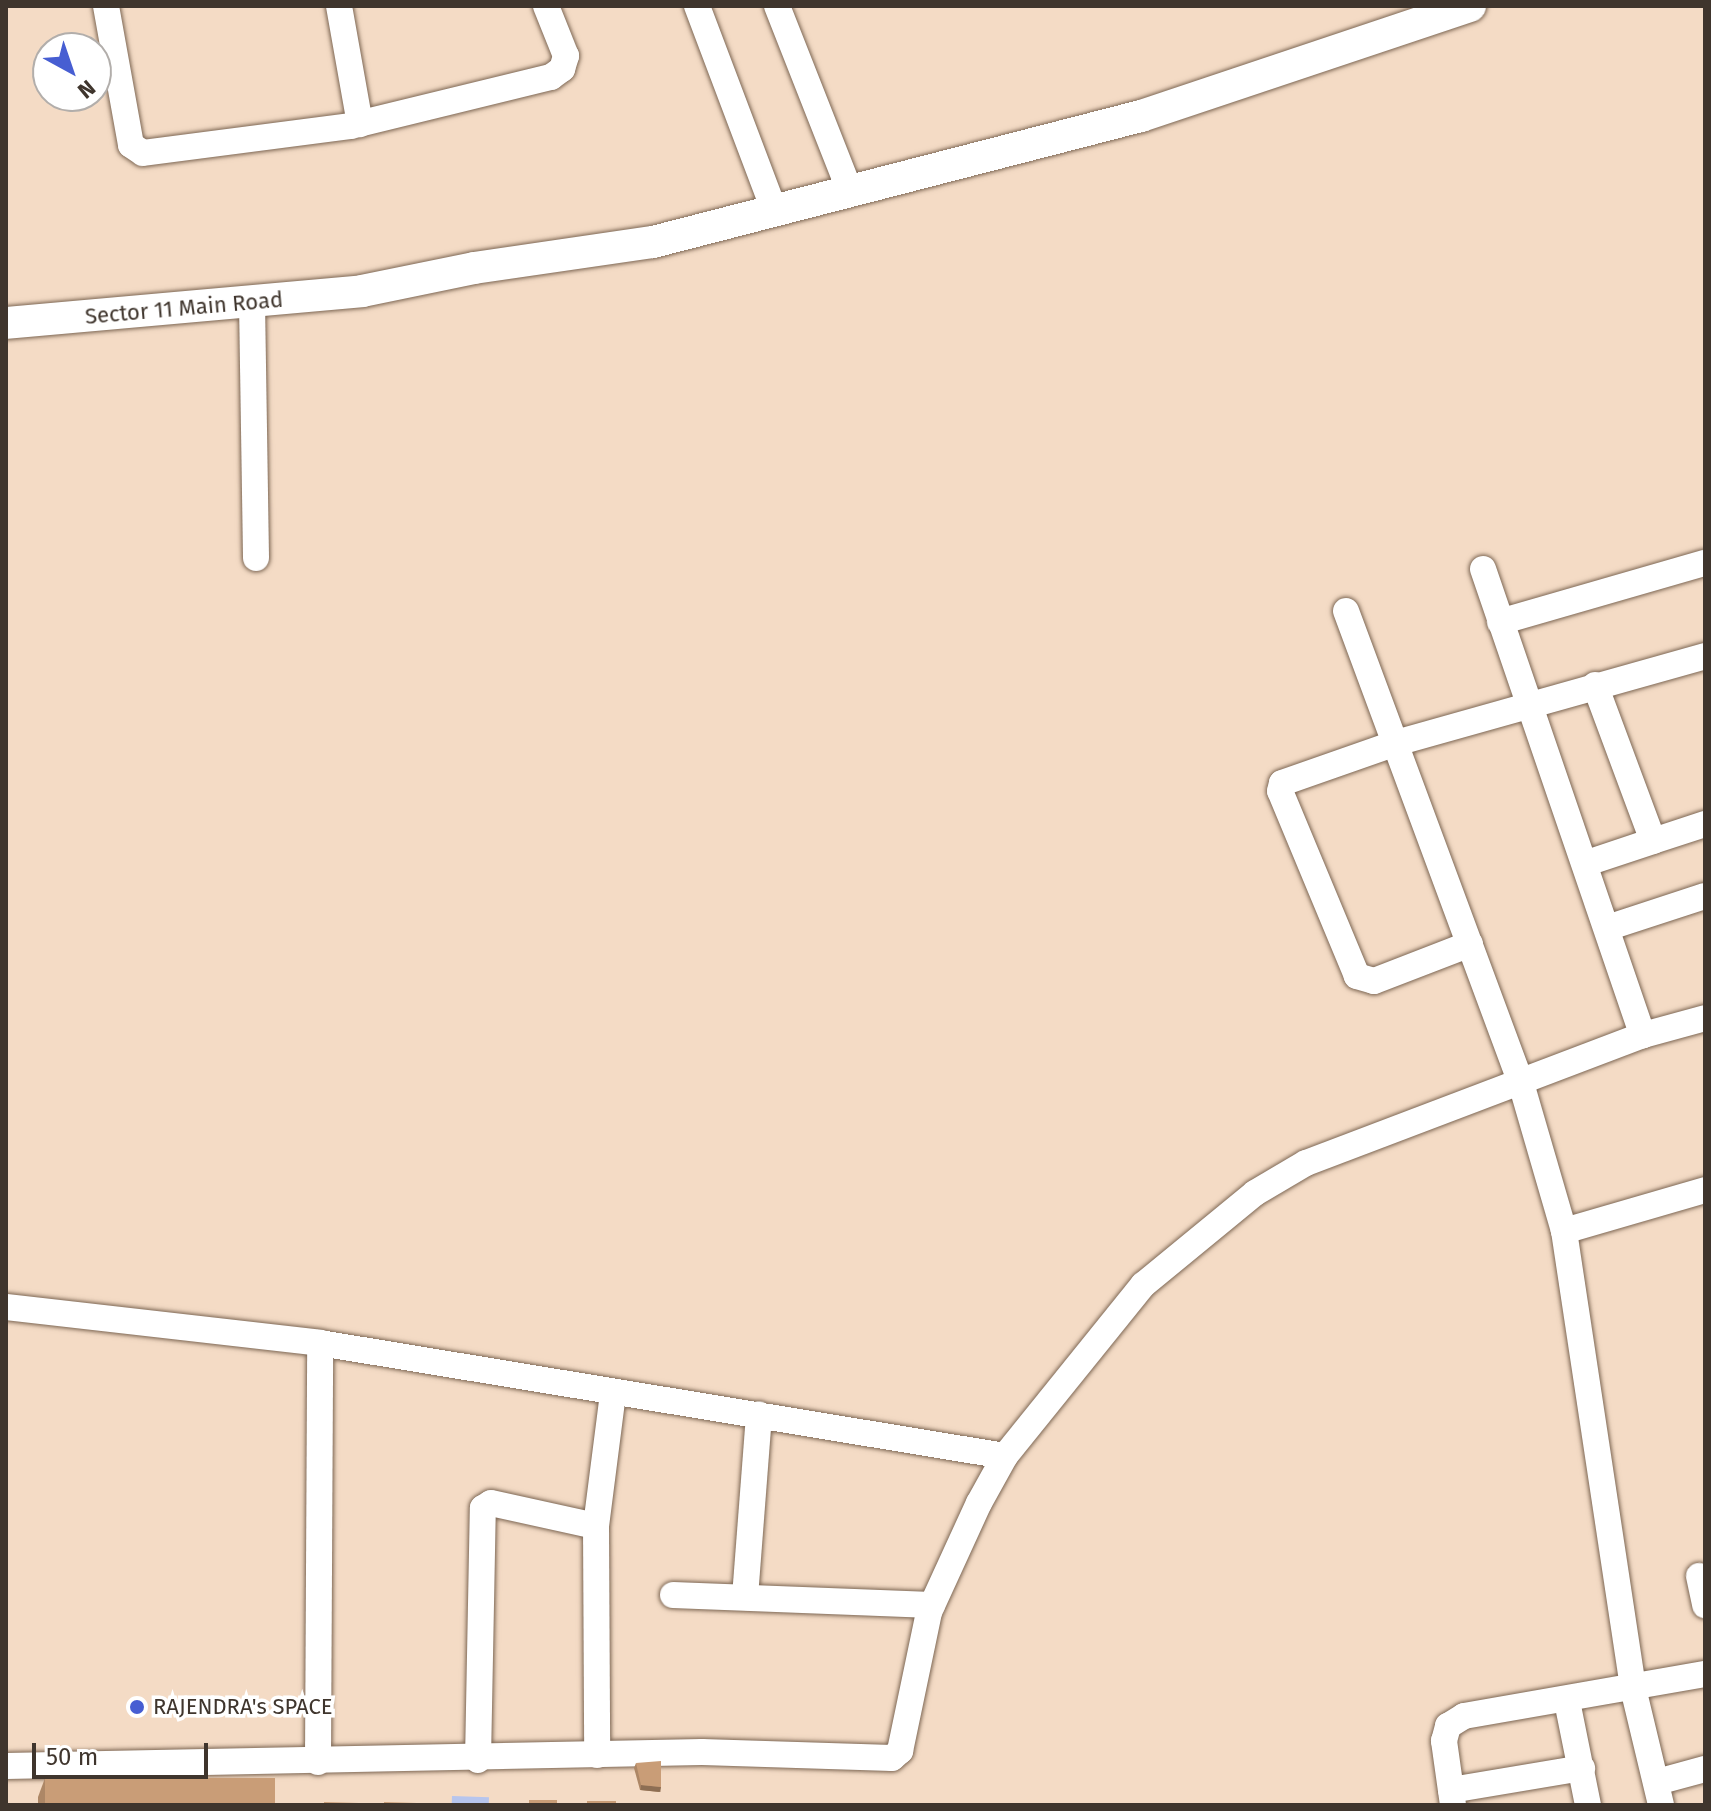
<!DOCTYPE html>
<html>
<head>
<meta charset="utf-8">
<style>
	body { margin:0 }
	#map { position:relative; width:1711px; height:1811px; overflow:hidden; background:#f4dbc5; font-family:"Fira Sans",sans-serif }
	div>[style] { position:absolute }
	.green>* { inset:0; background:#b7c5ed; transform-origin:0 0 }
	.roads { filter:drop-shadow(0 0 2px #7d6754) drop-shadow(0 0 2px #7d6754) }
	.minor>* { height:26px; margin:-13px; padding:0 13px; transform-origin:13px; border-radius:13px; background:#fff }
	.tertiary>* { height:32px; margin:-16px; padding:0 16px; transform-origin:16px; border-radius:16px; background:#fff }
	.wall>* { inset:0; background:#ad8766 }
	.shaded-wall>* { inset:0; background:#8d6e53; transform-origin:0 0 }
	.building>* { inset:0; background:#c99d77; transform-origin:0 0 }
	.dots>* { width:22px; height:22px; translate:-50% -50%; box-sizing:border-box; border:4px solid #fff; border-radius:50% }
	span { translate:-50% -50%; white-space:nowrap; text-align:center; line-height:1.15; -webkit-text-stroke:7px #fff; paint-order:stroke }
	.street-label { font-size:22px; color:#3f352d }
	.poi-label { font-size:22px; color:#3f352d }
	.left { translate:0 -50%; text-align:left }
	.frame { position:absolute; inset:0; border:8px solid #3f352d; pointer-events:none }
	.north { position:absolute; left:32px; top:32px; width:80px; height:80px; box-sizing:border-box; background:#fff; border:2px solid #b2aeab; border-radius:50%; rotate:140deg; font-size:22px; font-weight:700; line-height:32px; text-align:center; color:#3f352d }
	.north::after { content:''; display:block; margin:auto; width:28px; height:36px; background:#475ed2; clip-path:polygon(50% 0,100% 100%,50% 72%,0 100%) }
	.scale { position:absolute; left:32px; top:1743px; width:176px; height:36px; box-sizing:border-box; border:4px solid #3f352d; border-top:0; padding-left:10px; font-size:24px; line-height:28px; white-space:nowrap; color:#3f352d; -webkit-text-stroke:6px #fff; paint-order:stroke }
</style>
</head>
<body>
<div id="map">
	<div class="green">
		<i style="left:452px;top:1796px;width:37px;height:9px;rotate:2deg"></i>
	</div>
	<div class="roads">
		<div class="minor">
			<i style="left:106px;top:6px;width:141px;rotate:79.8deg"></i>
			<i style="left:131px;top:145px;width:14px;rotate:34deg"></i>
			<i style="left:143px;top:153px;width:209px;rotate:-7.4deg"></i>
			<i style="left:350px;top:126px;width:207px;rotate:-13.7deg"></i>
			<i style="left:551px;top:77px;width:14px;rotate:-36deg"></i>
			<i style="left:562px;top:69px;width:14px;rotate:-73deg"></i>
			<i style="left:566px;top:56px;width:54px;rotate:-111.8deg"></i>
			<i style="left:339px;top:6px;width:120px;rotate:79.9deg"></i>
			<i style="left:697px;top:6px;width:220px;rotate:69.3deg"></i>
			<i style="left:777px;top:6px;width:199px;rotate:68.5deg"></i>
			<i style="left:252px;top:302px;width:256px;rotate:89.1deg"></i>
			<i style="left:1483px;top:569px;width:493px;rotate:71.1deg"></i>
			<i style="left:1346px;top:611px;width:503px;rotate:69.66deg"></i>
			<i style="left:1521px;top:1083px;width:154px;rotate:73.8deg"></i>
			<i style="left:1564px;top:1231px;width:462px;rotate:81.4deg"></i>
			<i style="left:1633px;top:1688px;width:120px;rotate:76.5deg"></i>
			<i style="left:1500px;top:622px;width:213px;rotate:-16.1deg"></i>
			<i style="left:1595px;top:685px;width:166px;rotate:69.6deg"></i>
			<i style="left:1653px;top:841px;width:55px;rotate:-18.1deg"></i>
			<i style="left:1587px;top:863px;width:70px;rotate:-18.4deg"></i>
			<i style="left:1610px;top:927px;width:100px;rotate:-18.1deg"></i>
			<i style="left:1470px;top:944px;width:103px;rotate:158.9deg"></i>
			<i style="left:1374px;top:981px;width:18px;rotate:-164deg"></i>
			<i style="left:1357px;top:976px;width:200px;rotate:-112.6deg"></i>
			<i style="left:1280px;top:791px;width:8px;rotate:-76deg"></i>
			<i style="left:1282px;top:783px;width:121px;rotate:-19.3deg"></i>
			<i style="left:1396px;top:743px;width:321px;rotate:-15.7deg"></i>
			<i style="left:1564px;top:1231px;width:147px;rotate:-16.2deg"></i>
			<i style="left:6px;top:1307px;width:316px;rotate:6.5deg"></i>
			<i style="left:320px;top:1343px;width:694px;rotate:9.37deg"></i>
			<i style="left:596px;top:1526px;width:229px;rotate:89.7deg"></i>
			<i style="left:1699px;top:1576px;width:30px;rotate:78deg"></i>
			<i style="left:673px;top:1595px;width:259px;rotate:2.2deg"></i>
			<i style="left:745px;top:1597px;width:183px;rotate:-85.6deg"></i>
			<i style="left:1567px;top:1701px;width:106px;rotate:78.6deg"></i>
			<i style="left:478px;top:1760px;width:252px;rotate:-88.9deg"></i>
			<i style="left:483px;top:1508px;width:9px;rotate:-32deg"></i>
			<i style="left:491px;top:1503px;width:107px;rotate:12.4deg"></i>
			<i style="left:596px;top:1526px;width:133px;rotate:-82.7deg"></i>
			<i style="left:318px;top:1762px;width:419px;rotate:-89.7deg"></i>
			<i style="left:6px;top:1766px;width:696px;rotate:-1.15deg"></i>
			<i style="left:702px;top:1752px;width:190px;rotate:1.8deg"></i>
			<i style="left:892px;top:1758px;width:11px;rotate:-41deg"></i>
			<i style="left:900px;top:1751px;width:142px;rotate:-78.2deg"></i>
			<i style="left:929px;top:1612px;width:120px;rotate:-65.4deg"></i>
			<i style="left:979px;top:1503px;width:54px;rotate:-61deg"></i>
			<i style="left:1005px;top:1456px;width:220px;rotate:-51.1deg"></i>
			<i style="left:1143px;top:1285px;width:145px;rotate:-39.4deg"></i>
			<i style="left:1255px;top:1193px;width:59px;rotate:-30.5deg"></i>
			<i style="left:1306px;top:1163px;width:360px;rotate:-20.8deg"></i>
			<i style="left:1643px;top:1035px;width:64px;rotate:-15.3deg"></i>
			<i style="left:1657px;top:1782px;width:50px;rotate:-15.2deg"></i>
			<i style="left:1451px;top:1790px;width:133px;rotate:-9.5deg"></i>
			<i style="left:1453px;top:1805px;width:65px;rotate:-98deg"></i>
			<i style="left:1444px;top:1741px;width:16px;rotate:-75deg"></i>
			<i style="left:1448px;top:1726px;width:19px;rotate:-32deg"></i>
			<i style="left:1464px;top:1716px;width:245px;rotate:-9.9deg"></i>
		</div>
		<div class="tertiary">
			<i style="left:6px;top:323px;width:357px;rotate:-5.1deg"></i>
			<i style="left:362px;top:291px;width:114px;rotate:-11.6deg"></i>
			<i style="left:474px;top:268px;width:181px;rotate:-8.3deg"></i>
			<i style="left:653px;top:242px;width:504px;rotate:-14.48deg"></i>
			<i style="left:1141px;top:116px;width:347px;rotate:-18.5deg"></i>
		</div>
	</div>
	<div class="wall">
		<i style="clip-path:polygon(636px 1763px,661px 1787px,659px 1792px,640px 1790px,634px 1768px)"></i>
		<i style="clip-path:polygon(45px 1778px,275px 1805px,38px 1805px,38px 1797px)"></i>
	</div>
	<div class="shaded-wall">
		<i style="left:641px;top:1785px;width:20px;height:5px;rotate:6deg"></i>
	</div>
	<div class="building">
		<i style="clip-path:polygon(661px 1761px,661px 1787px,641px 1785px,636px 1763px)"></i>
		<i style="left:45px;top:1778px;width:230px;height:27px"></i>
		<i style="left:529px;top:1800px;width:28px;height:5px"></i>
		<i style="left:587px;top:1801px;width:29px;height:4px"></i>
		<i style="clip-path:polygon(324px 1802px,359px 1803px,358px 1805px,324px 1805px)"></i>
		<i style="clip-path:polygon(384px 1802px,417px 1803px,417px 1805px,384px 1805px)"></i>
	</div>
	<div class="dots">
		<i style="left:137px;top:1707px;background:#475ed2"></i>
	</div>
	<div class="street-label">
		<span style="left:184px;top:308px;rotate:-5deg">Sector 11 Main Road</span>
	</div>
	<div class="poi-label">
		<span class="left" style="left:153px;top:1707px">RAJENDRA's SPACE</span>
	</div>
	<div class="frame"></div>
	<div class="north">N</div>
	<div class="scale">50 m</div>
</div>
</body>
</html>
